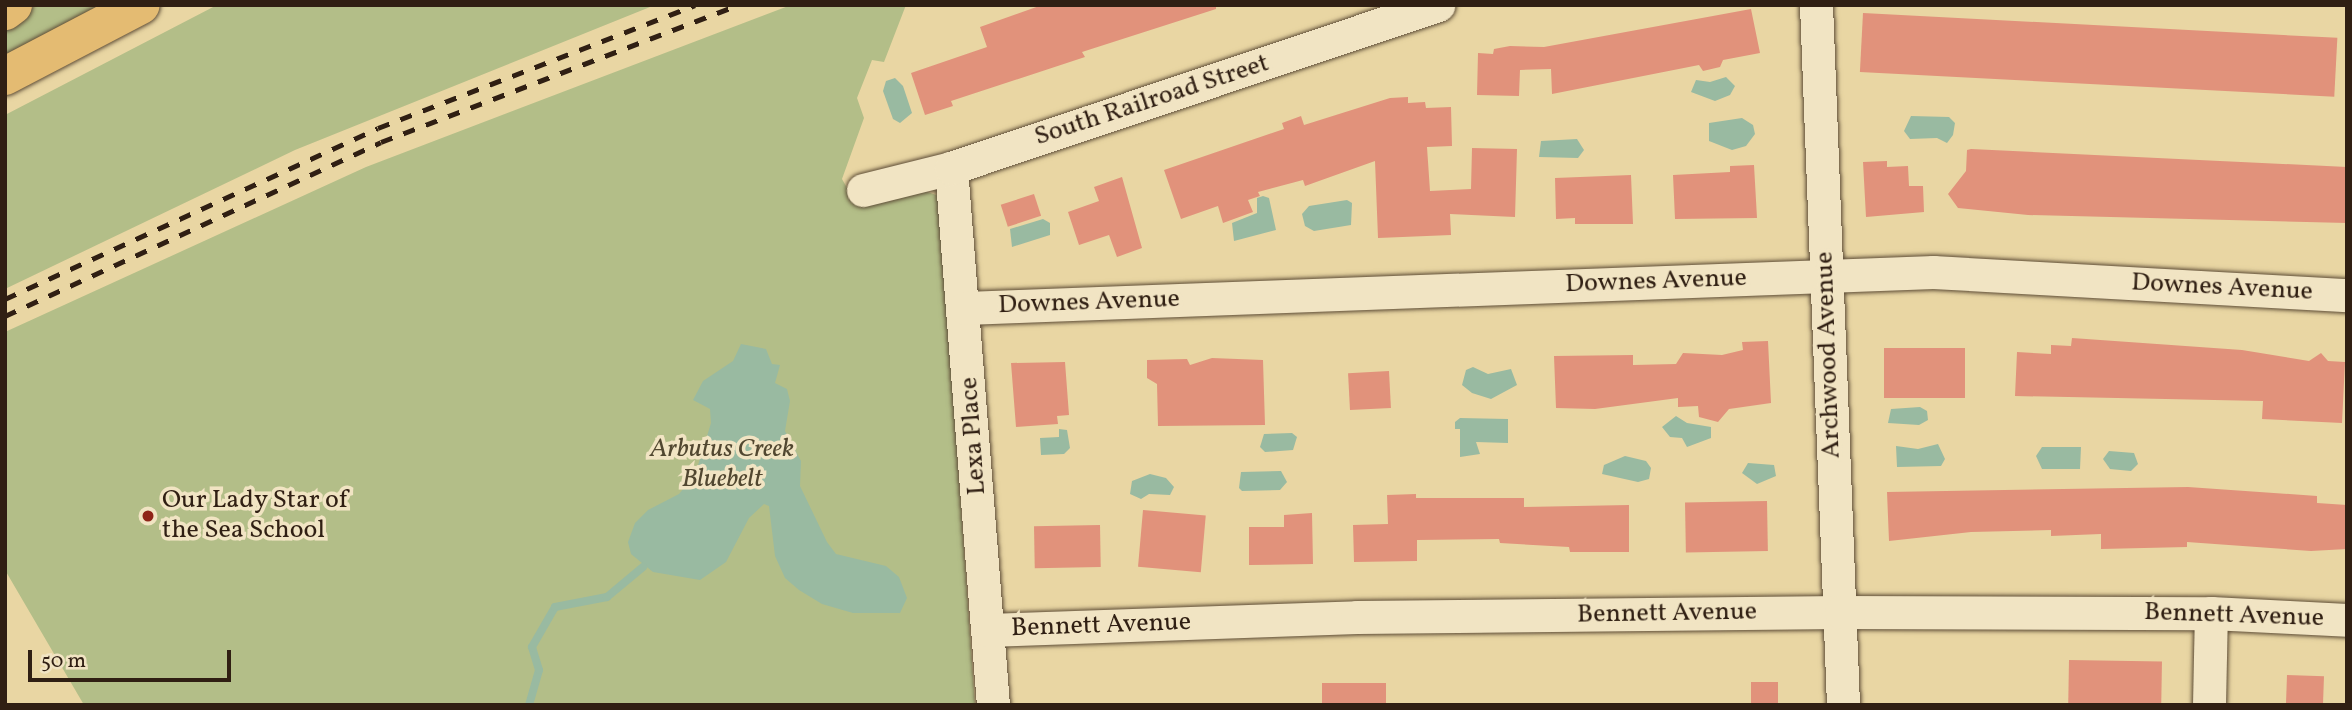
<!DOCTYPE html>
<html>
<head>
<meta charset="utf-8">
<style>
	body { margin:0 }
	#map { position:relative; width:2352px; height:710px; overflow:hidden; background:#e9d6a3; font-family:Vollkorn,serif }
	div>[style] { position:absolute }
	.green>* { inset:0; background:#b3be88 }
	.water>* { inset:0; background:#99baa1 }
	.stream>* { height:8px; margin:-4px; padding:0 4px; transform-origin:4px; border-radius:4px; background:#99baa1 }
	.building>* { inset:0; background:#e1927b; transform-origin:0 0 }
	.roads { filter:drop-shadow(0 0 2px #5e4d37) drop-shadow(0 0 2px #5e4d37) }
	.minor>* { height:33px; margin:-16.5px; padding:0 16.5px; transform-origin:16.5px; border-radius:16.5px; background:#f1e4c3 }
	.major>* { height:38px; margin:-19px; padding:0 19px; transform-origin:19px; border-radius:19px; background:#e4bb72 }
	.highway>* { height:38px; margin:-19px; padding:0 19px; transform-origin:19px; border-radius:19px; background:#e4bb72 }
	.rail>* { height:5px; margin-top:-2.5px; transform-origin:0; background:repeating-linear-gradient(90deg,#301f13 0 12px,transparent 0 24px) }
	.dots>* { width:19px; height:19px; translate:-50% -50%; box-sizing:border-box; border:4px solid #f1e4c3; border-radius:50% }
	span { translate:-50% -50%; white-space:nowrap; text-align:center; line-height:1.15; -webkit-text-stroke:7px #f1e4c3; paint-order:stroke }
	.street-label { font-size:26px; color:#301f13 }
	.park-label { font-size:26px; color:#514730; font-style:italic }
	.poi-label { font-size:26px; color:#301f13 }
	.left { translate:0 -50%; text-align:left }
	.frame { position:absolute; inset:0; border:7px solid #301f13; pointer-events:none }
	.scale { position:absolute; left:28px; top:650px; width:203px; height:32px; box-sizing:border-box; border:4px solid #301f13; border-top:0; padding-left:9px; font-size:21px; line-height:24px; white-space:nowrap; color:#301f13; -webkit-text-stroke:5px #f1e4c3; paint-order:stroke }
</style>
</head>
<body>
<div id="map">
	<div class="green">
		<i style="clip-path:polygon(36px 5px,101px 5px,5px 56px,5px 30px)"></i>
		<i style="clip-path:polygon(217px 5px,655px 5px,295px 150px,5px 289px,5px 115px)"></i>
		<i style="clip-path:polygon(791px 5px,906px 5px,884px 62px,872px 60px,857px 98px,864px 118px,842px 179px,856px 204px,919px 189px,939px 196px,975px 705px,84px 705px,5px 570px,5px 332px,366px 167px)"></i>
	</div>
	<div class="water">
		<i style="clip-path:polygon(1726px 77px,1735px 86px,1730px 95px,1715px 101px,1691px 92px,1696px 80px,1710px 82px)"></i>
		<i style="clip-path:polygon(895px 78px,903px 86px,912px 113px,900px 123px,893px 119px,883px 91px,886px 81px)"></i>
		<i style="clip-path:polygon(1911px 116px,1949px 117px,1955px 123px,1953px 135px,1947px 143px,1937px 138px,1910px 139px,1904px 131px)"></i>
		<i style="clip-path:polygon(1742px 118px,1753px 125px,1755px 134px,1746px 146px,1732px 150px,1709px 141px,1709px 123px)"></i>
		<i style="clip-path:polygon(1577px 139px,1584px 150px,1578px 158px,1539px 157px,1541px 141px)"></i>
		<i style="clip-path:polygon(1263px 196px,1269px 198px,1276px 230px,1234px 241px,1232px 223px,1257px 213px,1257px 198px)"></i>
		<i style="clip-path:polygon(1347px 200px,1352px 203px,1351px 225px,1314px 231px,1305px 226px,1302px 214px,1309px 206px)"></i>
		<i style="clip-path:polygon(1043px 219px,1050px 223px,1050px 235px,1012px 247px,1010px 229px)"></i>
		<i style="clip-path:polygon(741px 344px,766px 349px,772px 364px,780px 365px,775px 383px,787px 389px,790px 401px,785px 431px,801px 461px,800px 486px,827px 542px,836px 554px,886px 566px,899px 577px,907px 598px,900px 613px,853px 613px,822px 604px,799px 590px,785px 578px,775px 556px,769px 506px,764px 504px,749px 518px,726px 562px,700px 580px,653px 572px,631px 554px,628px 542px,635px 523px,648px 510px,679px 494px,695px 475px,711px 423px,710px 409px,693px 400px,703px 381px,733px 361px)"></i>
		<i style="clip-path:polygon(1473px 367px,1488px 374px,1511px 369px,1517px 385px,1491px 399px,1472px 393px,1462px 385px,1466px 370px)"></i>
		<i style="clip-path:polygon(1920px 407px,1927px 411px,1928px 420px,1919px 425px,1888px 423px,1891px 409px)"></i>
		<i style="clip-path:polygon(1676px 416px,1687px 423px,1711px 427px,1711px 438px,1687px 447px,1682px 438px,1670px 437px,1662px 427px)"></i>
		<i style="clip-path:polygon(1460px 418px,1508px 419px,1508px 443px,1476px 442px,1480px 454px,1460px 457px,1460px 429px,1455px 429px,1455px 422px)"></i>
		<i style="clip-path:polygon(1059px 429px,1067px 430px,1070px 448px,1064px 454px,1041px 455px,1040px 438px,1059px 437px)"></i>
		<i style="clip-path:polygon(1292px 433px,1297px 437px,1293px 450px,1265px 452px,1260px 447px,1264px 434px)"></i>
		<i style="clip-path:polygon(1938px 444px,1945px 459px,1941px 466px,1897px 467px,1896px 446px,1918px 449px)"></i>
		<i style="clip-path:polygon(2042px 447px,2081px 447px,2080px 469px,2042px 469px,2036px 456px)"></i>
		<i style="clip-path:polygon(2109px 451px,2134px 453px,2138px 464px,2131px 471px,2110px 469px,2103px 459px)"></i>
		<i style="clip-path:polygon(1625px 456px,1646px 461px,1651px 468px,1649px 479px,1638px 482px,1602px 474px,1604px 465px)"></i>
		<i style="clip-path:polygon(1748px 463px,1774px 465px,1776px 476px,1757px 484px,1742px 473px)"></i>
		<i style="clip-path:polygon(1281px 471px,1287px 482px,1280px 490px,1242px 491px,1239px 488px,1241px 472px)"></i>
		<i style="clip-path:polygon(1150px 474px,1166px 478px,1174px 487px,1170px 495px,1149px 494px,1141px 499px,1130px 494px,1132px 481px)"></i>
	</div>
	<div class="stream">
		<i style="left:529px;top:705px;width:36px;rotate:-74deg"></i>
		<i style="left:539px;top:670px;width:24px;rotate:-107deg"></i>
		<i style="left:532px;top:647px;width:46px;rotate:-60.1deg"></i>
		<i style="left:555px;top:607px;width:53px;rotate:-10.9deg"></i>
		<i style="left:607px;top:597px;width:47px;rotate:-39.8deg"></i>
	</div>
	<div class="building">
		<i style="clip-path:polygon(1042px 5px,1216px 5px,1216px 9px,1082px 52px,1085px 57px,951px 101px,953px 106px,925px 115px,911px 73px,987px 47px,980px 27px)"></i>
		<i style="clip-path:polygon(1751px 9px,1760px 53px,1723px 60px,1720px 67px,1703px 71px,1699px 65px,1552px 94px,1551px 69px,1520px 70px,1519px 96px,1477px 95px,1478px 53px,1493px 54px,1494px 49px,1510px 46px,1544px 47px)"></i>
		<i style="left:1863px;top:13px;width:475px;height:59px;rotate:3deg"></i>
		<i style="clip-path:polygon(1408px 97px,1408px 103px,1425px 102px,1426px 108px,1451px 107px,1452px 146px,1427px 147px,1430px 191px,1471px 189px,1472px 148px,1517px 149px,1515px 217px,1450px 214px,1451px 235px,1378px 238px,1375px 161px,1305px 186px,1303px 180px,1258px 192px,1260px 196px,1248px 200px,1253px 212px,1223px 223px,1218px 206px,1181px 219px,1164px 170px,1284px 129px,1282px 123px,1301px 116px,1304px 125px,1390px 98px)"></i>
		<i style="clip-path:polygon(1971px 149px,2347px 167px,2347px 223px,2028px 215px,1958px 208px,1948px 194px,1966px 171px,1967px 150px)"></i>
		<i style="clip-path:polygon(1887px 161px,1887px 167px,1908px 166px,1909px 186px,1923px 186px,1924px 212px,1866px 217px,1863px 162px)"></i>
		<i style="clip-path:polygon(1754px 165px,1757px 218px,1675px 219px,1673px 175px,1730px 172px,1730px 166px)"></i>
		<i style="clip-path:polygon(1631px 175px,1633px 224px,1575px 224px,1575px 218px,1556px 219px,1555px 178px)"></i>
		<i style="clip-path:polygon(1122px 177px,1142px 248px,1117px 257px,1109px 235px,1079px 245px,1068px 212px,1099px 201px,1094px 187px)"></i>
		<i style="left:1034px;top:194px;width:23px;height:35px;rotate:72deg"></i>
		<i style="clip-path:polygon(2072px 338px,2242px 350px,2309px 361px,2321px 353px,2328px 361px,2345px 362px,2342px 423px,2262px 419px,2263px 401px,2015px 396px,2017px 352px,2051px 354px,2051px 345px,2071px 346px)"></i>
		<i style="clip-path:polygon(1768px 341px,1771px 403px,1729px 409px,1718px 422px,1699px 417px,1698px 406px,1678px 407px,1678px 398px,1595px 409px,1556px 408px,1554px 356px,1633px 355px,1633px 365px,1676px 364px,1683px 353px,1722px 355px,1743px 350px,1742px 342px)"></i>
		<i style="left:1884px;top:348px;width:81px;height:50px"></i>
		<i style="clip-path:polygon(1212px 358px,1263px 360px,1265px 425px,1158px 426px,1157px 384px,1147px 378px,1147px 360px,1187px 359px,1190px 365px)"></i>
		<i style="clip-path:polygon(1065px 362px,1069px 415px,1057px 416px,1058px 424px,1016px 427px,1011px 363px)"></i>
		<i style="left:1389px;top:371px;width:37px;height:41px;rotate:87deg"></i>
		<i style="clip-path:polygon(2188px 487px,2317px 496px,2317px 503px,2347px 505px,2347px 549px,2311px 551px,2187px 542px,2187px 547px,2101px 549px,2101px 534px,2051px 536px,2051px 530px,1971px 532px,1889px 541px,1887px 492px)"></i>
		<i style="clip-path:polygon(1416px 494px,1416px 498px,1524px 498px,1524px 507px,1629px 505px,1629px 552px,1570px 552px,1569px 547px,1500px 543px,1499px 539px,1417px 540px,1417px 561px,1354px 562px,1353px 525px,1388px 524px,1387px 495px)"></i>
		<i style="left:1767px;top:501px;width:50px;height:82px;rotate:89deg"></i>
		<i style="left:1143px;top:510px;width:63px;height:57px;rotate:5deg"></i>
		<i style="clip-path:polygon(1312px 513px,1313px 564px,1249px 565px,1249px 527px,1284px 527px,1284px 515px)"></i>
		<i style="left:1100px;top:525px;width:42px;height:66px;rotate:89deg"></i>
		<i style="left:2069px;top:660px;width:93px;height:45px;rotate:1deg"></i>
		<i style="left:2287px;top:675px;width:37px;height:30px;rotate:2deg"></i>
		<i style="left:1778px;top:682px;width:23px;height:27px;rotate:90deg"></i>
		<i style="left:1322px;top:683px;width:64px;height:22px"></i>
	</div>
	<div class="roads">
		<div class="minor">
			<i style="left:1816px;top:5px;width:701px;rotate:87.79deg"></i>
			<i style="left:951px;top:168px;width:539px;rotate:85.53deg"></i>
			<i style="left:863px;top:190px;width:91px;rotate:-14deg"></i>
			<i style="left:951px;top:168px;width:514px;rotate:-18.51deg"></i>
			<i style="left:965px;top:308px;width:969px;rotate:-2.13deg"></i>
			<i style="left:1933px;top:272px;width:415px;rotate:3.2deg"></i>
			<i style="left:988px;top:630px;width:369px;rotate:-2deg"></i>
			<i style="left:1357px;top:617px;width:484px;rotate:-0.6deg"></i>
			<i style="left:1841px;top:612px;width:370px;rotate:0.2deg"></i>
			<i style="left:2211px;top:613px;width:136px;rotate:2.9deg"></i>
			<i style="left:2209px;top:705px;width:92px;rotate:-88.8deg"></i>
		</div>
		<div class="major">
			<i style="left:5px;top:76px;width:153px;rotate:-27.6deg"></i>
		</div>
		<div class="highway">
			<i style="left:5px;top:11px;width:10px;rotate:-37deg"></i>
		</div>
	</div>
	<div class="rail">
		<i style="left:5px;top:299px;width:410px;rotate:-24.6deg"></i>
		<i style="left:378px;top:128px;width:340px;rotate:-21.2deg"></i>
		<i style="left:5px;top:316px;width:414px;rotate:-24.8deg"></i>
		<i style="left:381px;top:142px;width:382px;rotate:-21deg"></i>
	</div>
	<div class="dots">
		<i style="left:148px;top:516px;background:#8f2418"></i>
	</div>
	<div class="street-label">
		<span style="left:1152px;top:101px;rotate:-18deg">South Railroad Street</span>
		<span style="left:1656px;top:282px;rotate:-2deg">Downes Avenue</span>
		<span style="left:2222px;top:288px;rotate:3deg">Downes Avenue</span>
		<span style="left:1089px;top:303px;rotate:-2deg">Downes Avenue</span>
		<span style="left:1829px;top:355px;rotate:-92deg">Archwood Avenue</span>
		<span style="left:974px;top:436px;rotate:-94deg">Lexa Place</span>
		<span style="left:1667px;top:614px;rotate:-1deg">Bennett Avenue</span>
		<span style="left:2234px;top:616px;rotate:2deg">Bennett Avenue</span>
		<span style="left:1101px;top:626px;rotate:-2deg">Bennett Avenue</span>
	</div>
	<div class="park-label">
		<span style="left:722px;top:465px">Arbutus Creek<br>Bluebelt</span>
	</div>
	<div class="poi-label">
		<span class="left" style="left:162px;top:516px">Our Lady Star of<br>the Sea School</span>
	</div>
	<div class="frame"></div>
	<div class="scale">50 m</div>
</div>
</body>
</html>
